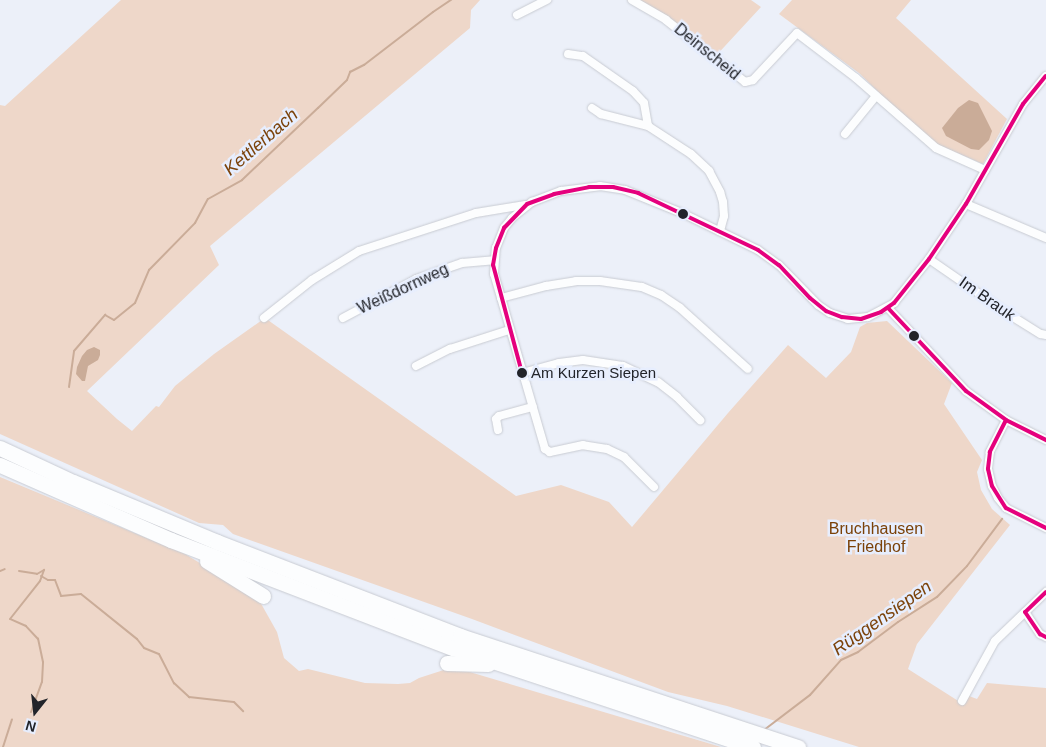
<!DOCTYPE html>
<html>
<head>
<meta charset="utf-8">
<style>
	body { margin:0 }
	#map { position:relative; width:1046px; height:747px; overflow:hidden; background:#ecf0f9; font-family:Arial,sans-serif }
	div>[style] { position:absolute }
	.green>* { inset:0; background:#eed7c9 }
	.water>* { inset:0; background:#caac98 }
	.stream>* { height:2px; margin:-1px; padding:0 1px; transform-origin:1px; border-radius:1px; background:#caac98 }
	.roads { filter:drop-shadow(0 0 1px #c8cbd2) drop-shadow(0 0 1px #c8cbd2) }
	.minor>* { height:8px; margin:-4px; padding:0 4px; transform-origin:4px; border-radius:4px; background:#fcfdfe }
	.motorway>* { height:15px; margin:-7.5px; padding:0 7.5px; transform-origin:7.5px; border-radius:7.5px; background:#fcfdfe }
	.bus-1>* { height:4px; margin:-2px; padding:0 2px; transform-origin:2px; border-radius:2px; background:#e5007d }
	.dots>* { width:14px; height:14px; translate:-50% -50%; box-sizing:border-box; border:2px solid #e7eefe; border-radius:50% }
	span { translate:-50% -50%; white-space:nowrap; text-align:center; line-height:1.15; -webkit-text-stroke:5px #e7eefe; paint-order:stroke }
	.bus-label { font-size:15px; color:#22242a }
	.left { translate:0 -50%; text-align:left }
	.street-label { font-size:16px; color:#22242a }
	.park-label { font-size:16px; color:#7a4108 }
	.water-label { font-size:18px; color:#7b420a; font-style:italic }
	.north { position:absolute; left:10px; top:687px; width:50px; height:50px; -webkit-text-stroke:4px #e7eefe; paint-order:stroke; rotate:196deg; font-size:14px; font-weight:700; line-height:20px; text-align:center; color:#22242a }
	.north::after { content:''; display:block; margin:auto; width:18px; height:22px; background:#22242a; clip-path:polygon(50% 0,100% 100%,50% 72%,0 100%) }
</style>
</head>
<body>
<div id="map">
	<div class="green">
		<i style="clip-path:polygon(121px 0,480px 0,471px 10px,470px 28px,210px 246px,219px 265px,87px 391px,117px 419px,132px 431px,156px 406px,159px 407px,175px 386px,214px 354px,265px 318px,516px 496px,561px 485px,609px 502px,632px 527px,728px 413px,788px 345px,826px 378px,851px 352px,860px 327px,867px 323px,887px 321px,952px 383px,944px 404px,982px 460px,977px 472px,981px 490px,992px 509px,1010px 525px,917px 644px,908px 669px,963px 704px,969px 696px,977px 699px,987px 683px,1046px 688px,1046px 747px,859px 747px,727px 706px,668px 692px,472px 619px,233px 534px,223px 525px,199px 523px,0 434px,0 105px,5px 106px)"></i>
		<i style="clip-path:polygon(627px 0,751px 0,761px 7px,713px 59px,649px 11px)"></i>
		<i style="clip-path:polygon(792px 0,911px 0,896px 18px,1007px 119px,983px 164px,928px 141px,859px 73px,779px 14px)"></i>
		<i style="clip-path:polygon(0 477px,185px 554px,241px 588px,259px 600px,277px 632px,284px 658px,299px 671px,308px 669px,365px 683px,398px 684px,410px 683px,419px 678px,453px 667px,721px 747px,0 747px)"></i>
	</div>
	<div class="water">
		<i style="clip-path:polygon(969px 100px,978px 103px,992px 131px,989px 140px,979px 150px,971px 149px,946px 136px,942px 128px,958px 108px)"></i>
		<i style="clip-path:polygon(94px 347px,100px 350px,100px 355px,98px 360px,88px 366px,85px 381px,82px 381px,76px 374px,77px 367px,82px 356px,87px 350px)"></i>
	</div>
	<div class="stream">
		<i style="left:69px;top:387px;width:36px;rotate:-82deg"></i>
		<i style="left:74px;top:351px;width:48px;rotate:-49.3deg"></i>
		<i style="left:105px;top:315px;width:10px;rotate:29deg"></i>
		<i style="left:114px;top:320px;width:27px;rotate:-39deg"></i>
		<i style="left:135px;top:303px;width:36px;rotate:-67deg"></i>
		<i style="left:149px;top:270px;width:66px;rotate:-45.6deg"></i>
		<i style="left:195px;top:223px;width:27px;rotate:-62deg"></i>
		<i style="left:208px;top:199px;width:39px;rotate:-29deg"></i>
		<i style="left:242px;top:180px;width:105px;rotate:-43.5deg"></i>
		<i style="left:318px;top:108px;width:40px;rotate:-44deg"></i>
		<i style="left:347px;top:80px;width:9px;rotate:-69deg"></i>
		<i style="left:350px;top:72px;width:16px;rotate:-27deg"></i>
		<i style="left:364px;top:65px;width:87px;rotate:-37.5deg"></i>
		<i style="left:433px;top:12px;width:22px;rotate:-34deg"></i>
		<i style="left:0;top:571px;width:5px;rotate:-22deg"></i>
		<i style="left:19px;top:571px;width:18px;rotate:9deg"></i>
		<i style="left:37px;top:574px;width:8px;rotate:-30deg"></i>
		<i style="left:41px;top:576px;width:8px;rotate:30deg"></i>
		<i style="left:48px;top:580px;width:7px"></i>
		<i style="left:55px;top:580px;width:17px;rotate:69deg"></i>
		<i style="left:61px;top:596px;width:20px;rotate:-6deg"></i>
		<i style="left:81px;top:594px;width:72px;rotate:38.8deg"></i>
		<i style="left:137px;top:639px;width:11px;rotate:52deg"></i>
		<i style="left:144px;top:648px;width:16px;rotate:22deg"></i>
		<i style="left:159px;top:654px;width:33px;rotate:63deg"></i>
		<i style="left:174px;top:683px;width:21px;rotate:43deg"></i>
		<i style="left:189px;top:697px;width:45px;rotate:6.3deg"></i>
		<i style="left:234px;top:702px;width:13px;rotate:45deg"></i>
		<i style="left:31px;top:712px;width:32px;rotate:-70deg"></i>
		<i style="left:42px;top:682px;width:20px;rotate:-87deg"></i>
		<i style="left:43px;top:662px;width:24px;rotate:-102deg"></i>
		<i style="left:38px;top:639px;width:18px;rotate:-133deg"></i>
		<i style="left:26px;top:626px;width:17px;rotate:-156deg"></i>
		<i style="left:10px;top:619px;width:48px;rotate:-51.7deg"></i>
		<i style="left:40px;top:581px;width:12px;rotate:-70deg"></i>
		<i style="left:764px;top:730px;width:58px;rotate:-37.3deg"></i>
		<i style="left:810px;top:695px;width:47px;rotate:-48.5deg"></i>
		<i style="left:841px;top:660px;width:19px;rotate:-25deg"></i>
		<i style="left:858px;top:652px;width:50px;rotate:-36.9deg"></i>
		<i style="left:898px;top:622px;width:46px;rotate:-32.7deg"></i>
		<i style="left:937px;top:597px;width:43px;rotate:-45.9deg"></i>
		<i style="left:967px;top:566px;width:59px;rotate:-53.3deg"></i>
		<i style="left:3px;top:747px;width:29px;rotate:-72deg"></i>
	</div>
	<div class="roads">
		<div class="minor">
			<i style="left:632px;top:0;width:39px;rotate:30deg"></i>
			<i style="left:666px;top:20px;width:100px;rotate:38.1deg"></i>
			<i style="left:745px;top:82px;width:8px;rotate:-14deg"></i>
			<i style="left:753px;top:80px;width:64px;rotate:-46.9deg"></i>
			<i style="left:797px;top:33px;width:74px;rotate:37.3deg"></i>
			<i style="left:856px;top:78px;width:106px;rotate:41.2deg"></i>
			<i style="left:936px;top:148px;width:54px;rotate:24.2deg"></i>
			<i style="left:517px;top:15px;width:34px;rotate:-27deg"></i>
			<i style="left:568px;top:54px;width:15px;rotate:8deg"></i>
			<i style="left:583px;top:56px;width:61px;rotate:35deg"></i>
			<i style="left:633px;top:91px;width:16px;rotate:47deg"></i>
			<i style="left:644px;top:103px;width:23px;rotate:80deg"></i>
			<i style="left:648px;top:126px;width:51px;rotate:33.1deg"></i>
			<i style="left:691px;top:154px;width:25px;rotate:43deg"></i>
			<i style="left:709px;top:171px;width:24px;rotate:62deg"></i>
			<i style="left:720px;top:192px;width:10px;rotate:73deg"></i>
			<i style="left:723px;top:202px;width:14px;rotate:86deg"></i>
			<i style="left:724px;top:216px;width:16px;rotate:105deg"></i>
			<i style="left:592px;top:108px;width:11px;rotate:34deg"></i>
			<i style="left:601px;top:114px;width:49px;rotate:14.3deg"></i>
			<i style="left:845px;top:134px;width:49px;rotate:-50.8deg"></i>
			<i style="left:966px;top:204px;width:87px;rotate:23deg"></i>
			<i style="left:929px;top:259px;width:98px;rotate:34.7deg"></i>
			<i style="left:1010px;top:315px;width:36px;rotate:32deg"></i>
			<i style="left:1041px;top:334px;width:5px;rotate:11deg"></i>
			<i style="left:501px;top:298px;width:47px;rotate:-14.9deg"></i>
			<i style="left:546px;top:286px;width:30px;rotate:-9deg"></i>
			<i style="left:576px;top:281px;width:24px"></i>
			<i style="left:600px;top:281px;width:42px;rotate:8.1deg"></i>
			<i style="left:642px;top:287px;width:21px;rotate:23deg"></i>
			<i style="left:661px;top:295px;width:23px;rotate:34deg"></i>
			<i style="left:680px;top:308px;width:91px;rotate:41.9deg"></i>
			<i style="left:888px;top:308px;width:114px;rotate:46.8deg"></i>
			<i style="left:966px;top:391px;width:49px;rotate:35.9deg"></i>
			<i style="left:1006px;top:420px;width:45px;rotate:26.6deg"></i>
			<i style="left:264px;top:318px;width:61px;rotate:-38.4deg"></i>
			<i style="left:312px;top:280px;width:55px;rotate:-31.7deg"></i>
			<i style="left:359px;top:251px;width:123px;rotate:-18deg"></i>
			<i style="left:476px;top:213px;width:50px;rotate:-9.3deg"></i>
			<i style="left:343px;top:318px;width:83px;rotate:-28.1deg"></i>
			<i style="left:416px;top:279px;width:49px;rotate:-19.2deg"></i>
			<i style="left:462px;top:263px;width:32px;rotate:-5deg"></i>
			<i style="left:416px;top:366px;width:38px;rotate:-27deg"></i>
			<i style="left:450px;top:349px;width:62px;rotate:-17.9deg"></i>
			<i style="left:522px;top:373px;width:38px;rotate:-15deg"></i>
			<i style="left:559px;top:363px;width:24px;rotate:-7deg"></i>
			<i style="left:583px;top:360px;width:40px;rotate:8.5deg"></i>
			<i style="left:623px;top:366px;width:38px;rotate:25deg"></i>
			<i style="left:658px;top:382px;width:24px;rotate:38deg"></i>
			<i style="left:677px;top:397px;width:33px;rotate:45deg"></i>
			<i style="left:1006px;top:420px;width:36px;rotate:117deg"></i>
			<i style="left:990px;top:452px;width:17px;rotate:97deg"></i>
			<i style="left:988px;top:469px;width:17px;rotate:77deg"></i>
			<i style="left:992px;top:486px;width:13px;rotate:63deg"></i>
			<i style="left:998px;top:498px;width:13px;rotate:51deg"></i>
			<i style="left:1006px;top:508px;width:45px;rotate:26.6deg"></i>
			<i style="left:498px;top:430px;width:11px;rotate:-100deg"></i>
			<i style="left:496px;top:419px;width:4px;rotate:-45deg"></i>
			<i style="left:499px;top:416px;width:35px;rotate:-15deg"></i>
			<i style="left:654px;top:487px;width:42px;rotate:-135deg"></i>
			<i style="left:624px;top:457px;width:19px;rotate:-155deg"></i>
			<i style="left:607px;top:449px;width:24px;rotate:-171deg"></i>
			<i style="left:583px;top:445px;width:34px;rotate:168deg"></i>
			<i style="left:550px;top:452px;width:6px;rotate:-149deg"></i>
			<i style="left:545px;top:449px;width:182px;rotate:-106.2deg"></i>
			<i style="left:494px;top:274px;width:26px;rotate:-86deg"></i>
			<i style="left:496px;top:248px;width:22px;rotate:-68deg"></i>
			<i style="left:504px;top:228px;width:13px;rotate:-51deg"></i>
			<i style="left:512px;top:218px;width:26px;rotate:-39deg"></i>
			<i style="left:532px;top:202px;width:31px;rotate:-21deg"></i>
			<i style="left:561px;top:191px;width:39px;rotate:-7deg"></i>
			<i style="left:600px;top:186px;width:25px;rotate:9deg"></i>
			<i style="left:625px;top:190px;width:64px;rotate:22.1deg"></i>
			<i style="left:684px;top:214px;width:82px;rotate:25.9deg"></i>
			<i style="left:758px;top:250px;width:26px;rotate:36deg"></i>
			<i style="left:779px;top:265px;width:56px;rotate:45.7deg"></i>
			<i style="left:818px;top:305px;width:14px;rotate:34deg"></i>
			<i style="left:830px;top:313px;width:19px;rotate:18deg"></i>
			<i style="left:848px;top:319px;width:20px;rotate:-6deg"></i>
			<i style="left:868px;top:317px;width:30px;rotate:-28deg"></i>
			<i style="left:894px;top:303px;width:56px;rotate:-51.5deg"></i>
			<i style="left:929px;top:259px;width:66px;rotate:-56.1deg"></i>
			<i style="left:966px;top:204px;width:115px;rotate:-60.3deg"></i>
			<i style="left:1023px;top:104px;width:36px;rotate:-51deg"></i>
			<i style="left:1025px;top:612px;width:27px;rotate:56deg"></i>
			<i style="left:1040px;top:634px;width:7px;rotate:27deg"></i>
			<i style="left:962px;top:701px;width:68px;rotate:-61.2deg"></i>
			<i style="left:995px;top:641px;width:71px;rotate:-43.9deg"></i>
		</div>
		<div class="motorway">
			<i style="left:0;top:448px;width:81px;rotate:25deg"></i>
			<i style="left:73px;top:482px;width:156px;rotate:22.6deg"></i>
			<i style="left:217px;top:542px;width:261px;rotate:21.1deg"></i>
			<i style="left:460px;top:636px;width:356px;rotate:18.2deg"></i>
			<i style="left:0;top:465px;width:187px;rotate:23.7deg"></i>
			<i style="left:171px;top:540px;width:302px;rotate:21deg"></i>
			<i style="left:453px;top:648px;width:316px;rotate:18.3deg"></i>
			<i style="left:207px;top:561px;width:66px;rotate:32deg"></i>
			<i style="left:447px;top:663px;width:41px;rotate:1.4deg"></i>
		</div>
	</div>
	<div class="bus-1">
		<i style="left:888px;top:308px;width:114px;rotate:46.8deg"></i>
		<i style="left:966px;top:391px;width:49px;rotate:35.9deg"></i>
		<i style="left:1006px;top:420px;width:45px;rotate:26.6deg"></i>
		<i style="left:522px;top:373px;width:112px;rotate:-105deg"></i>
		<i style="left:493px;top:265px;width:17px;rotate:-80deg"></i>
		<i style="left:496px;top:248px;width:22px;rotate:-68deg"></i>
		<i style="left:504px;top:228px;width:33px;rotate:-46deg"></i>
		<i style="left:527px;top:204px;width:29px;rotate:-20deg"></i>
		<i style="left:554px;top:194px;width:36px;rotate:-11deg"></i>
		<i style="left:589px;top:187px;width:24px"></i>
		<i style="left:613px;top:187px;width:26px;rotate:13deg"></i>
		<i style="left:638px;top:193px;width:133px;rotate:25.4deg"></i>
		<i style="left:758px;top:250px;width:26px;rotate:36deg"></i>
		<i style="left:779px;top:265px;width:45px;rotate:46.8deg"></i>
		<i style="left:810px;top:298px;width:21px;rotate:39deg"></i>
		<i style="left:826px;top:311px;width:17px;rotate:21deg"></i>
		<i style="left:842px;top:317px;width:19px;rotate:6deg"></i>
		<i style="left:861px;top:319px;width:21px;rotate:-19deg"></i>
		<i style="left:881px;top:312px;width:16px;rotate:-35deg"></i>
		<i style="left:894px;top:303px;width:56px;rotate:-51.5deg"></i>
		<i style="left:929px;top:259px;width:66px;rotate:-56.1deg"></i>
		<i style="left:966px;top:204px;width:115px;rotate:-60.3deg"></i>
		<i style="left:1023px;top:104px;width:36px;rotate:-51deg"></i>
		<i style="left:1006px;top:420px;width:36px;rotate:117deg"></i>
		<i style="left:990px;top:452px;width:17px;rotate:97deg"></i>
		<i style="left:988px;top:469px;width:17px;rotate:77deg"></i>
		<i style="left:992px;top:486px;width:26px;rotate:58deg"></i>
		<i style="left:1006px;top:508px;width:45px;rotate:26.6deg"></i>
		<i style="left:1046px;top:592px;width:29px;rotate:136deg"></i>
		<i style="left:1025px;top:612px;width:27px;rotate:56deg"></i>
		<i style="left:1040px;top:634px;width:7px;rotate:27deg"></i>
	</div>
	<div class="dots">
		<i style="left:683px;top:214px;background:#22242a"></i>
		<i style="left:914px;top:336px;background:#22242a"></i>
		<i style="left:522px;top:373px;background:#22242a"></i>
	</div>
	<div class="bus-label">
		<span class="left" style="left:531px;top:373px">Am Kurzen Siepen</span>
	</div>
	<div class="street-label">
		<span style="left:707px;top:52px;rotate:39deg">Deinscheid</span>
		<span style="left:403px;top:289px;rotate:-25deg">Weißdornweg</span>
		<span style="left:987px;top:299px;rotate:35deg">Im Brauk</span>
	</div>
	<div class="park-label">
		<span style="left:876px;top:538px">Bruchhausen<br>Friedhof</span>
	</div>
	<div class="water-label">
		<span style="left:261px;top:142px;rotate:-41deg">Kettlerbach</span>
		<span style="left:882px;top:618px;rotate:-35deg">Rüggensiepen</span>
	</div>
	<div class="north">N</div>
</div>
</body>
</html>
